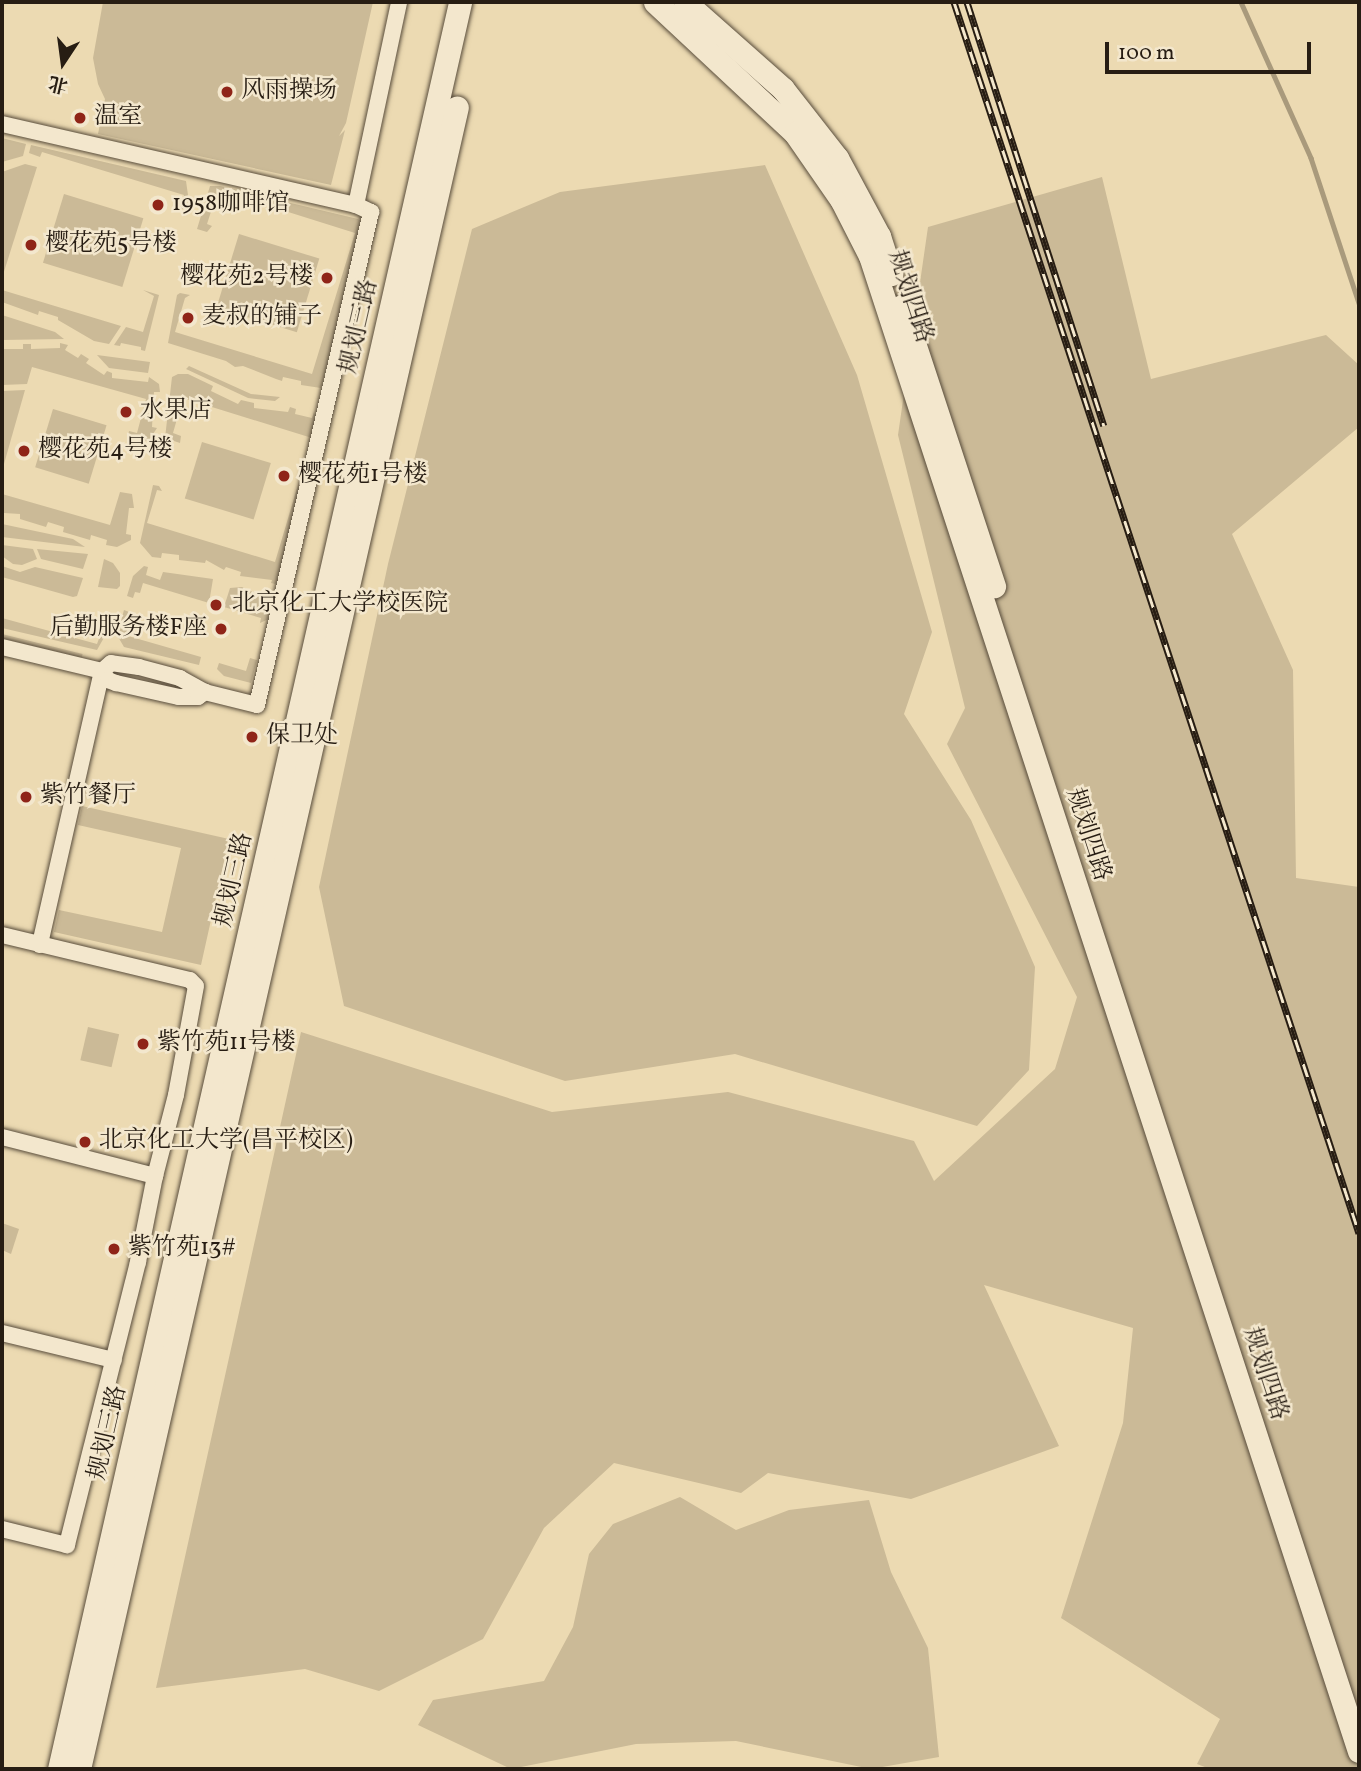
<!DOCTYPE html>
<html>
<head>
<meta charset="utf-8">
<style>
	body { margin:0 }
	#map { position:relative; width:1361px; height:1771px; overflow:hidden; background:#ecdab2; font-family:Vollkorn,"Noto Serif SC",serif }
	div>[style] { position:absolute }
	.green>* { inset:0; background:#cbba97; transform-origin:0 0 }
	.stream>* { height:4.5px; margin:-2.25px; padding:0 2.25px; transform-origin:2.25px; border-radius:2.25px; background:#a99a7c }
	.roads { filter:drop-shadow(0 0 2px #584c3b) drop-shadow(0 0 2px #584c3b) }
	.minor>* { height:16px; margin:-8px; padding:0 8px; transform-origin:8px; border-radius:8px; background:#f3e7cd }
	.secondary>* { height:23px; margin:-11.5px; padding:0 11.5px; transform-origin:11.5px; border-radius:11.5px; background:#f3e7cd }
	.rail>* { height:7px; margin-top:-3.5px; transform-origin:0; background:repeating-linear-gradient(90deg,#f3e7cd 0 13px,#271d13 0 26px); box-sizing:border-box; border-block:2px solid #271d13 }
	.dots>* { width:19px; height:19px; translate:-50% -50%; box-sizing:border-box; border:4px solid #f3e7cd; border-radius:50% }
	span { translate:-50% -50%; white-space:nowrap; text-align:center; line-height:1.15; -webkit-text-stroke:5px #f3e7cd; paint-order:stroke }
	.poi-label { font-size:24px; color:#271d13 }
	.left { translate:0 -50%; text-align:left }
	.right { translate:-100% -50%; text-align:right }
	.street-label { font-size:24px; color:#271d13 }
	.frame { position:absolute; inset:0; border:4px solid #271d13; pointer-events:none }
	.north { position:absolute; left:28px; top:28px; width:70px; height:70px; -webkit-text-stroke:5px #f3e7cd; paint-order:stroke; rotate:193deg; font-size:19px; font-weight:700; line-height:28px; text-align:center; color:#271d13 }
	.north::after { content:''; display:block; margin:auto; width:24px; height:32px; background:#271d13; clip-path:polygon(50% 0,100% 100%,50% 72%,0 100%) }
	.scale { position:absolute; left:1105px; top:42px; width:206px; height:32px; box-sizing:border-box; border:4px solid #271d13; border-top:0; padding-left:9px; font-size:21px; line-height:24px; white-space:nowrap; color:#271d13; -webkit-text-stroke:5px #f3e7cd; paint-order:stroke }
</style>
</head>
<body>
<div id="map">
	<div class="green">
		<i style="clip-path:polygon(103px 2px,373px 2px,346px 123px,339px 136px,345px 130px,331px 185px,98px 134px,105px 99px,98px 84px,93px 58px)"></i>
		<i style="clip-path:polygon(2px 138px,26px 144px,23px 156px,2px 162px)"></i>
		<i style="clip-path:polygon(31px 145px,186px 181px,188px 195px,184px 209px,180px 209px,184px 195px,42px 152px,40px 157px,29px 153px)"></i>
		<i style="clip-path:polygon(25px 164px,37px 167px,2px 278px,2px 172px)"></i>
		<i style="clip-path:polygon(765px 165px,857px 375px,932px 632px,904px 714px,971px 820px,1035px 967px,1029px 1070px,977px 1126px,735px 1054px,565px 1081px,344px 1006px,319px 887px,388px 564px,472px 229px,560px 192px)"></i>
		<i style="clip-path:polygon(1102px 177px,1151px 379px,1326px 335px,1359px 365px,1359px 427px,1232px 534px,1293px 670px,1296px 878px,1359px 887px,1359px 1769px,1210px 1769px,1197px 1764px,1220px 1719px,1061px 1618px,1123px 1423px,1133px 1328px,984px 1285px,1059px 1446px,911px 1499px,768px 1473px,741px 1493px,614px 1463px,544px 1528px,483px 1639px,379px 1691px,305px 1669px,156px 1688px,301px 1032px,552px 1112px,728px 1092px,914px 1141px,934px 1181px,1055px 1069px,1077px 997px,947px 744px,965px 708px,898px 435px,928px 227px)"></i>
		<i style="clip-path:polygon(210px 186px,220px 186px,358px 219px,364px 223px,321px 388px,301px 385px,301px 381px,283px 377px,282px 381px,276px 379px,243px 366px,235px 367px,226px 361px,168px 343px,177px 295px,180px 293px,190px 295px,185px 298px,175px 332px,312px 374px,355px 233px,218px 190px,207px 224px,212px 226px,207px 232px,197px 229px)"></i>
		<i style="left:64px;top:194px;width:83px;height:72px;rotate:17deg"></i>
		<i style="left:239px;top:234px;width:84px;height:77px;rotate:17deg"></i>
		<i style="clip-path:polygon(2px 290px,121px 326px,109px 344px,94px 341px,58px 320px,58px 317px,39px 311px,38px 315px,2px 302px)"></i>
		<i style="clip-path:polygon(143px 290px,159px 295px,145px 351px,141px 350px,141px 347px,121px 343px,120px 346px,114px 345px,126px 327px,143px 332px,154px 296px)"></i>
		<i style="clip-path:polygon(2px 315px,55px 332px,64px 339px,2px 340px)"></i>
		<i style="clip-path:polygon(60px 343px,68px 345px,65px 350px,78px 358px,81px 354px,89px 359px,86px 363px,104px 375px,107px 371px,112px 373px,112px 378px,148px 382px,149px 377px,159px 384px,160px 392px,154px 392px,152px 427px,157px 428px,149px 440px,143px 442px,128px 438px,129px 431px,137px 433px,146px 399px,32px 367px,27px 384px,2px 385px,2px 349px,23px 349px,23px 344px,31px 344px,31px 349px,60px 348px)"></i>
		<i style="clip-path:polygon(97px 355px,150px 362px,148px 373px,109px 368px)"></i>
		<i style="clip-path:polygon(189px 366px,251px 394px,280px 397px,275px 401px,248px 398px,186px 369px)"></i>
		<i style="clip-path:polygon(178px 374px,188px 374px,213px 386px,211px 391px,238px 404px,241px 400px,254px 403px,254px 408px,288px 412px,290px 407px,296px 409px,295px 414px,312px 418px,314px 412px,318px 426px,282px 579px,275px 584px,271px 583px,272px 580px,240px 576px,241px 572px,226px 567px,224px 570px,206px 560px,205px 563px,179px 560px,179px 555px,162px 553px,161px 558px,152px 557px,140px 543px,153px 485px,159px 486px,162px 491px,157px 490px,147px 523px,275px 562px,312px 438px,183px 398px,173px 433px,181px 436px,180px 443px,165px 438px,172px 377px)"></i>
		<i style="clip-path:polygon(25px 390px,2px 471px,2px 391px)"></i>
		<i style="left:53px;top:409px;width:56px;height:61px;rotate:17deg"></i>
		<i style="left:202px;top:442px;width:72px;height:59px;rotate:17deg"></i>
		<i style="clip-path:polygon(120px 492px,132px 494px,134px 508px,129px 508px,126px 534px,131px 535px,131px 540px,117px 547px,106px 545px,107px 540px,91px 535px,90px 540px,63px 532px,64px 527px,48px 522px,46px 527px,20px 519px,20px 514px,4px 513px,2px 518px,2px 494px,110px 525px)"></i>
		<i style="clip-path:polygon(2px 524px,73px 539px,85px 547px,2px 537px)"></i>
		<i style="clip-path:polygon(2px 545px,33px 549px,37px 559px,22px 565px,13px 564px,2px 556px)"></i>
		<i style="clip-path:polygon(37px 549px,88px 554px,83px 569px,41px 559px)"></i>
		<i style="clip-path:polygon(104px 559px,113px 563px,120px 573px,120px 586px,117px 589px,98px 587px)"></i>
		<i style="clip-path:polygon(2px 566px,20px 572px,35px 567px,83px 578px,77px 596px,73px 597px,2px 577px)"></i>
		<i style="clip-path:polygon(144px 566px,148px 567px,146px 575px,160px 580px,163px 572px,213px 579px,209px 603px,143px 583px,140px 593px,135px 592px,133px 598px,127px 596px,133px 576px)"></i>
		<i style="clip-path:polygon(242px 587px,270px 600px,276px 607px,273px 617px,260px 623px,261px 618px,224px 607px,230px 588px)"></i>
		<i style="clip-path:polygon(124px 610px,129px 612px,125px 625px,130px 627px,128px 636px,201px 657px,199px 665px,124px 647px,117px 635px)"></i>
		<i style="clip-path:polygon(2px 618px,97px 644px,101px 633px,106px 634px,97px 650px,2px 628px)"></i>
		<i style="left:2px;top:634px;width:83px;height:4px;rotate:14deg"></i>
		<i style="clip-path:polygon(250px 658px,257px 660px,251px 683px,224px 676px,217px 669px,219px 663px,246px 671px)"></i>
		<i style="clip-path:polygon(82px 806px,229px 839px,201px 965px,54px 932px,59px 910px,162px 932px,181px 848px,78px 825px)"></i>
		<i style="left:88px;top:1027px;width:32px;height:34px;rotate:13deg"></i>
		<i style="clip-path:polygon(2px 1223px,19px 1229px,11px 1254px,2px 1250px)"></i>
		<i style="clip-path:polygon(680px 1497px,736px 1530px,789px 1510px,869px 1500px,891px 1572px,928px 1648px,939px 1757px,871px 1769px,736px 1741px,636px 1744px,511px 1769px,418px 1725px,433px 1700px,544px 1681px,573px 1627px,589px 1554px,613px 1524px)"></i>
	</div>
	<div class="stream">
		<i style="left:1241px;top:2px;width:171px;rotate:65.8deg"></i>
		<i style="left:1311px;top:158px;width:153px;rotate:71.7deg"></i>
	</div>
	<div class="roads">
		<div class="minor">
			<i style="left:2px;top:124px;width:363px;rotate:12.9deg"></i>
			<i style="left:356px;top:205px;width:17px;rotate:25deg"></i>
			<i style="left:371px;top:212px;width:506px;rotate:103.02deg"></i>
			<i style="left:257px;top:705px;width:54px;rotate:-166deg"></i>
			<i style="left:205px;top:692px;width:29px;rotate:-151deg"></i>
			<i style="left:180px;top:678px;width:42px;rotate:-165deg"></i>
			<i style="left:139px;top:667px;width:28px;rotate:-172deg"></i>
			<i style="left:111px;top:663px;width:12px;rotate:138deg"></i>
			<i style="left:102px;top:671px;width:281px;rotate:102.8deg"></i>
			<i style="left:356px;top:205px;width:208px;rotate:-78deg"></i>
			<i style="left:2px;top:647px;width:103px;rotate:13.5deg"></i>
			<i style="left:102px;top:671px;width:11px;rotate:56deg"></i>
			<i style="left:108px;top:680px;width:9px;rotate:21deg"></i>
			<i style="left:116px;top:683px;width:65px;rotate:12.5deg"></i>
			<i style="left:179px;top:697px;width:19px"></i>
			<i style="left:198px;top:697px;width:9px;rotate:-36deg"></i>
			<i style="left:2px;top:935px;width:193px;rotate:13.5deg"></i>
			<i style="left:190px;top:980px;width:8px;rotate:45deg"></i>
			<i style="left:196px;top:986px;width:111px;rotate:100.4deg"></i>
			<i style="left:176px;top:1095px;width:84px;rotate:104.5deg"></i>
			<i style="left:2px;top:1137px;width:158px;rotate:14.3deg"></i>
			<i style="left:155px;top:1176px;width:88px;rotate:101.2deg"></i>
			<i style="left:138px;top:1262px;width:292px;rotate:104.1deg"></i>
			<i style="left:67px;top:1545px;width:67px;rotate:-166.2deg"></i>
			<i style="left:2px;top:1333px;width:115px;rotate:13.6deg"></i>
		</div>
		<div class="secondary">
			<i style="left:655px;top:2px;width:192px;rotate:43.1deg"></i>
			<i style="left:795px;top:133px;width:83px;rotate:55.3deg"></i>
			<i style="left:842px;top:201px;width:62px;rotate:63deg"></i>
			<i style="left:870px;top:256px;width:1573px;rotate:71.89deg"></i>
			<i style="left:685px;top:2px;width:131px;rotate:41.6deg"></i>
			<i style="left:783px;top:89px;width:88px;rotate:52deg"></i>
			<i style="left:837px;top:158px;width:89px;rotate:61.7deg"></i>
			<i style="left:879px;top:236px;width:40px;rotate:72deg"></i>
			<i style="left:902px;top:306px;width:295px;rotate:71.8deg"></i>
			<i style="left:59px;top:1769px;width:1812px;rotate:-77.21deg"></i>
			<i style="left:79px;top:1769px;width:1704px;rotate:-77.19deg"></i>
		</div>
	</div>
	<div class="rail">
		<i style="left:954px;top:2px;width:1296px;rotate:71.79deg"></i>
		<i style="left:967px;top:2px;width:445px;rotate:72.1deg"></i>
	</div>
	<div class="dots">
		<i style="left:227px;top:92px;background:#8f2418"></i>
		<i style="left:80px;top:118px;background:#8f2418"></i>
		<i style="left:158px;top:205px;background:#8f2418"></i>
		<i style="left:31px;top:245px;background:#8f2418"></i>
		<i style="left:327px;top:278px;background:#8f2418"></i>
		<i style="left:188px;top:318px;background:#8f2418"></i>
		<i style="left:126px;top:412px;background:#8f2418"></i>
		<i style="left:24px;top:451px;background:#8f2418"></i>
		<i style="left:284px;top:476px;background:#8f2418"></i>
		<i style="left:216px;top:605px;background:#8f2418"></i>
		<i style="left:221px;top:629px;background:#8f2418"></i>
		<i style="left:252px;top:737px;background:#8f2418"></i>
		<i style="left:26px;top:797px;background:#8f2418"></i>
		<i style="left:143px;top:1044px;background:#8f2418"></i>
		<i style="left:85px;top:1142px;background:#8f2418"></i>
		<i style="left:114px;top:1249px;background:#8f2418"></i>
	</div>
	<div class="poi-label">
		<span class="left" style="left:241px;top:92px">风雨操场</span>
		<span class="left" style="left:94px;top:118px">温室</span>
		<span class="left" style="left:172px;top:205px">1958咖啡馆</span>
		<span class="left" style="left:45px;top:245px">樱花苑5号楼</span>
		<span class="right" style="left:313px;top:278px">樱花苑2号楼</span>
		<span class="left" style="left:202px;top:318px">麦叔的铺子</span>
		<span class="left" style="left:140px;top:412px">水果店</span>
		<span class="left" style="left:38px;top:451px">樱花苑4号楼</span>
		<span class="left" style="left:298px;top:476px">樱花苑1号楼</span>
		<span class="left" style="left:232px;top:605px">北京化工大学校医院</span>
		<span class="right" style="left:207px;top:629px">后勤服务楼F座</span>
		<span class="left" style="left:266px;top:737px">保卫处</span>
		<span class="left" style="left:40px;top:797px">紫竹餐厅</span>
		<span class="left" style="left:157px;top:1044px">紫竹苑11号楼</span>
		<span class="left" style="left:99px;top:1142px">北京化工大学(昌平校区)</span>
		<span class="left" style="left:128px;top:1249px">紫竹苑13#</span>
	</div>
	<div class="street-label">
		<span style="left:909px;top:297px;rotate:72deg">规划四路</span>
		<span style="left:360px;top:327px;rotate:-77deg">规划三路</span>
		<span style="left:1087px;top:835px;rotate:72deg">规划四路</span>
		<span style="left:235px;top:880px;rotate:-77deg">规划三路</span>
		<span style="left:1264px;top:1374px;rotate:72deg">规划四路</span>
		<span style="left:109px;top:1433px;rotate:-77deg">规划三路</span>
	</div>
	<div class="frame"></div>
	<div class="north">北</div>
	<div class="scale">100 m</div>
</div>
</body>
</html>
